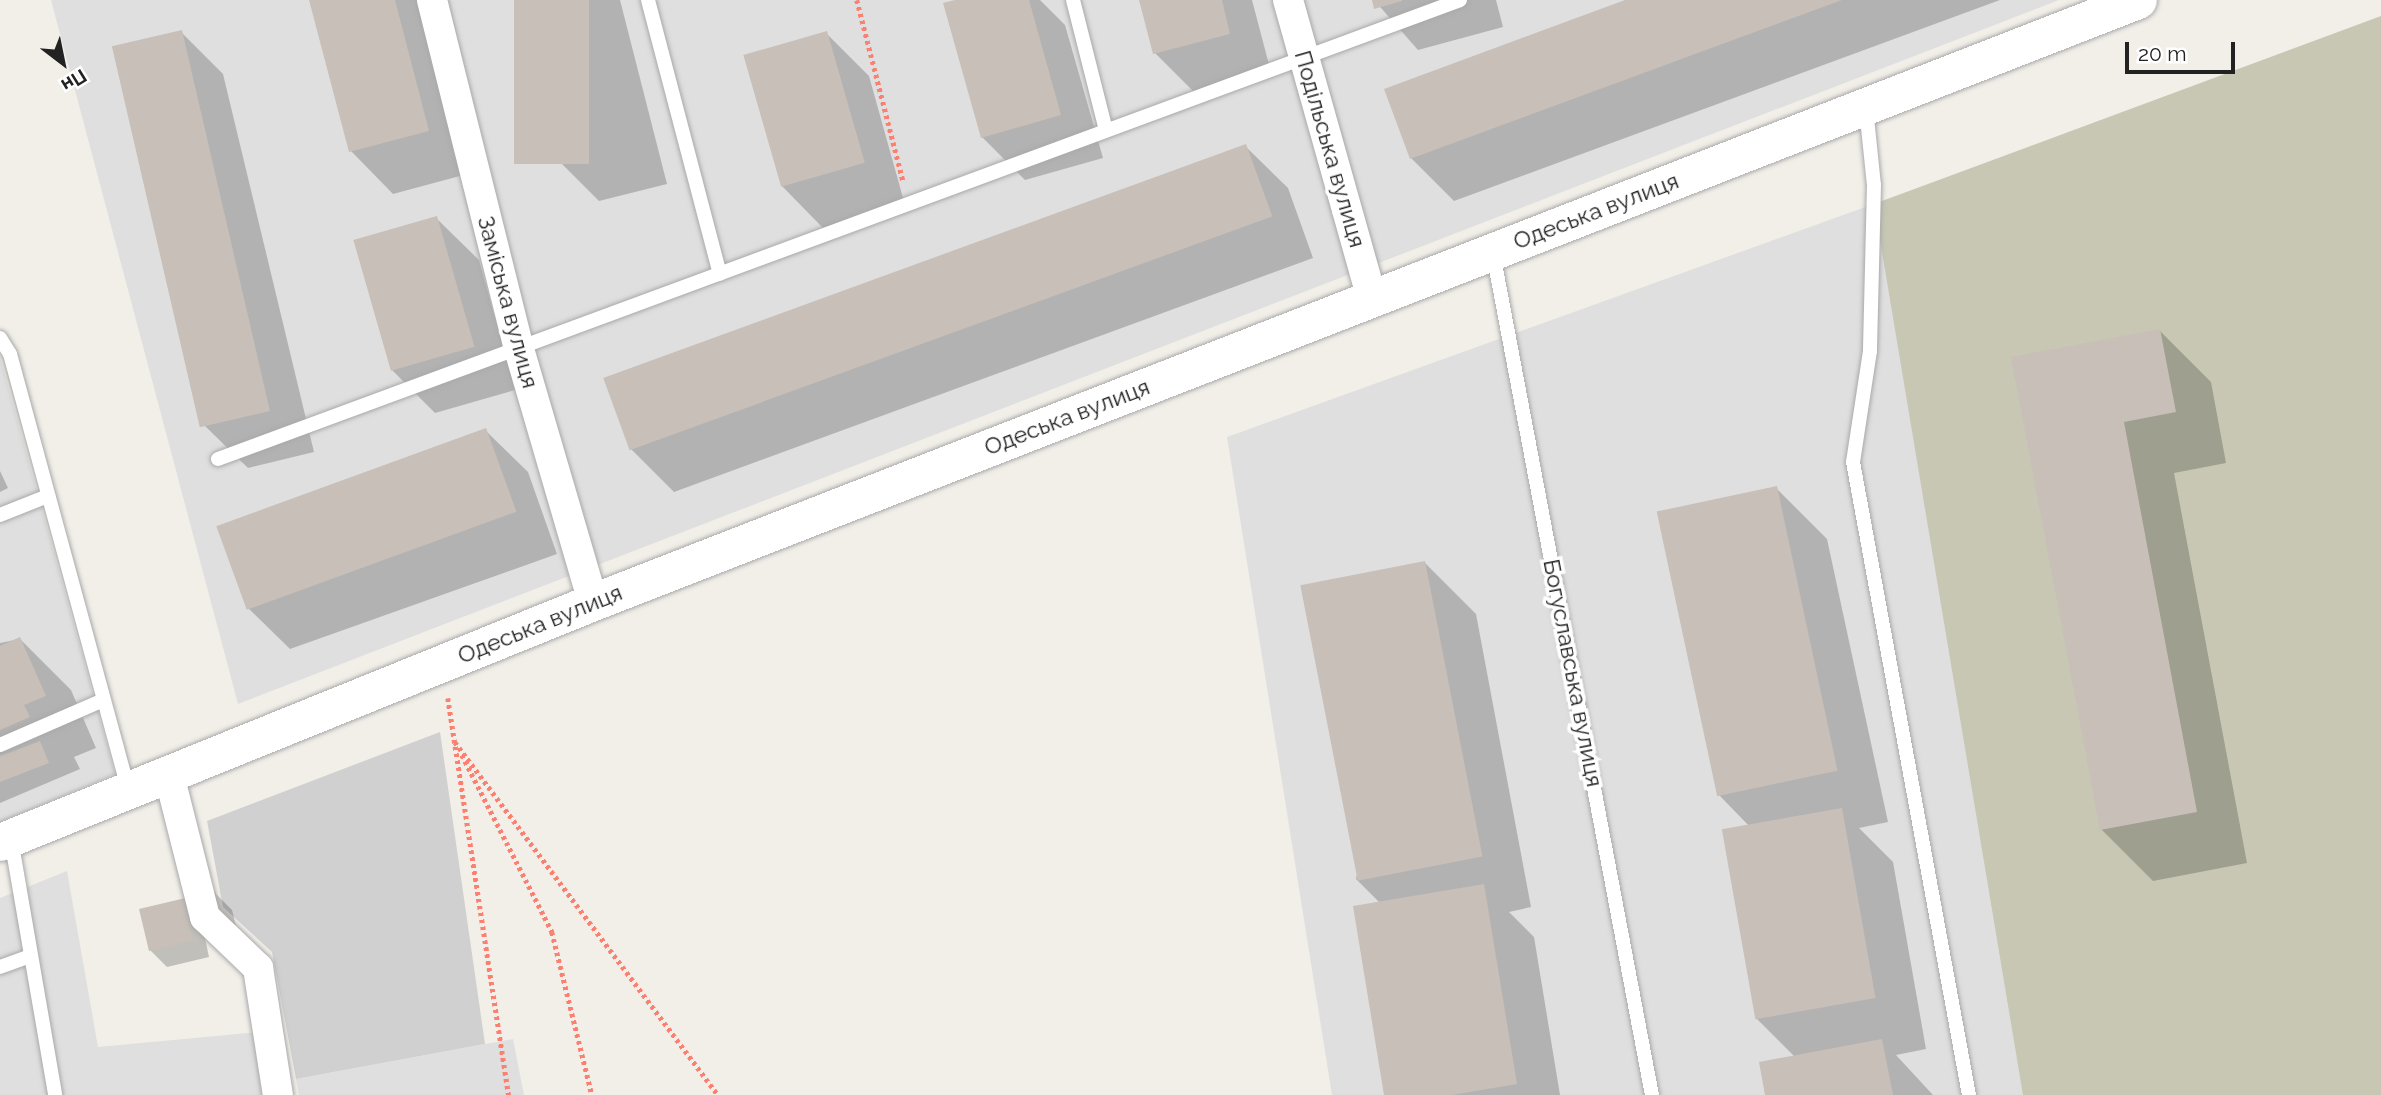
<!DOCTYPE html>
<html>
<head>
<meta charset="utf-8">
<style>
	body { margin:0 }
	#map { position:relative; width:2381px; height:1095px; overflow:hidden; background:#f2efe9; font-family:Raleway,sans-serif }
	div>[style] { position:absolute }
	.residential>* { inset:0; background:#e0dfdf }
	.religious>* { inset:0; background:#d0d0d0 }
	.construction>* { inset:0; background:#c7c7b4 }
	.shadow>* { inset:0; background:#0003 }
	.building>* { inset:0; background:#c7bfb8; transform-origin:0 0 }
	.path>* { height:4.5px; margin-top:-2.25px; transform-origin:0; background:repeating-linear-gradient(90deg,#fa8072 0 3.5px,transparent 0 7px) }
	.roads { filter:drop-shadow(0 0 2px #a9a9a9) drop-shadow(0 0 2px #a9a9a9) }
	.service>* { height:14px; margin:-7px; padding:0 7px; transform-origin:7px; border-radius:7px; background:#fff }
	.minor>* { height:30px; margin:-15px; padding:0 15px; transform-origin:15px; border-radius:15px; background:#fff }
	.tertiary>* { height:37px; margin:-18.5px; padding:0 18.5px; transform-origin:18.5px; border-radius:18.5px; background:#fff }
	span { translate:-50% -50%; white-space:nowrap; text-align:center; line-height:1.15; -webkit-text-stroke:7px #fff; paint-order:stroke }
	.street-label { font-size:23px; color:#222 }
	.north { position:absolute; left:28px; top:28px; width:70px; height:70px; -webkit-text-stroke:5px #fff; paint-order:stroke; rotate:148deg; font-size:19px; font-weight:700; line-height:28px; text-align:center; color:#222 }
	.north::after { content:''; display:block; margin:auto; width:24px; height:32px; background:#222; clip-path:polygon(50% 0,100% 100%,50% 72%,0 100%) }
	.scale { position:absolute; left:2125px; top:42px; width:110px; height:32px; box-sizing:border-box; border:4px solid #222; border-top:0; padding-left:9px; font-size:21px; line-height:24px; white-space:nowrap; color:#222; -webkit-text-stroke:5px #fff; paint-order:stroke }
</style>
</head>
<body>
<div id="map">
	<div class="residential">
		<i style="clip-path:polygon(51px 0,2059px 0,238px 704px)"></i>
		<i style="clip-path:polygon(1932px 183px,2096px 1095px,1332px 1095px,1227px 437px)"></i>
		<i style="clip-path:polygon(0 357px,115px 774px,0 822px)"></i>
		<i style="clip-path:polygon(67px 871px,98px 1047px,279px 1030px,291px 1095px,0 1095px,0 898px)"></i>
		<i style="clip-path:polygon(513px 1039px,524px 1095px,299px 1095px,296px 1079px)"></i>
	</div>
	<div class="religious">
		<i style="clip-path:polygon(440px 732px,485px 1044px,296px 1079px,272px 952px,223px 907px,207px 821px)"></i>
	</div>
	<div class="construction">
		<i style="clip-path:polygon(2381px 16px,2381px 1095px,2023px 1095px,1874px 204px)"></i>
	</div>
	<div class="shadow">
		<i style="clip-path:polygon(311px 0,425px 0,471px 173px,393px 194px,351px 151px)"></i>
		<i style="clip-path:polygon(516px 0,620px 0,667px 184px,599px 201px,556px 158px)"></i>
		<i style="clip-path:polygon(961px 0,1040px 0,1065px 25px,1103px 158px,1025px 180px,982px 137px)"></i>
		<i style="clip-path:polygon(1141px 0,1252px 0,1272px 76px,1197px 95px,1155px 53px)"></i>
		<i style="clip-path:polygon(1374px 0,1496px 0,1503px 27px,1418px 50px)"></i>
		<i style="clip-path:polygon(1630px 0,2000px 0,1454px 201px,1411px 158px)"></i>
		<i style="clip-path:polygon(181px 32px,223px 74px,314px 452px,248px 468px,205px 426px,114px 47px)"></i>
		<i style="clip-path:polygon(826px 33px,869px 76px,905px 205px,823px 228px,781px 185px)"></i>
		<i style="clip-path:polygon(1245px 146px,1288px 188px,1313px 258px,674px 492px,631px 449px)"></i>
		<i style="clip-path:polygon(436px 218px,479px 260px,515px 390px,435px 413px,392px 370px)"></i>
		<i style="clip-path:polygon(2160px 331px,2211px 382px,2226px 463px,2174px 473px,2247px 863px,2153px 881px,2101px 829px,2013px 359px)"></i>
		<i style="clip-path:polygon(485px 430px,528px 472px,557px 554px,290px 649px,247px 607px)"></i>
		<i style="clip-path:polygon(0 471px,8px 488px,0 492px)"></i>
		<i style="clip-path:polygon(1776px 488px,1827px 539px,1888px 822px,1859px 828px,1893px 862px,1926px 1049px,1896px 1055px,1933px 1095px,1767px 1095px,1795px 1057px,1757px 1019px,1750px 827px,1720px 796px)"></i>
		<i style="clip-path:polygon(1425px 563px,1476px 614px,1531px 907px,1509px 912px,1534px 937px,1560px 1095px,1386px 1095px,1380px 903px,1356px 879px)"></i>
		<i style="clip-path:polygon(20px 639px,71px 690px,96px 748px,74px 757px,80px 769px,0 803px,0 643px)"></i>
		<i style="clip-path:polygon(215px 893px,232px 910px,237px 930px,205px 938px,209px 957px,167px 967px,150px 950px)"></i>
	</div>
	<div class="building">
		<i style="clip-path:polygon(309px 0,395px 0,429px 131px,349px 152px)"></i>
		<i style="left:514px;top:0;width:75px;height:164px"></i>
		<i style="clip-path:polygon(955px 0,1029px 0,1061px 115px,981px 138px,943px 3px)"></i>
		<i style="clip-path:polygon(1139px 0,1222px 0,1230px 34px,1153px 54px)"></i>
		<i style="clip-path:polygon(1372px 0,1402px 0,1402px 1px,1374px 9px)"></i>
		<i style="clip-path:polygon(1625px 0,1842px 0,1410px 159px,1384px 89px)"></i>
		<i style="left:182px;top:30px;width:391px;height:72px;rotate:77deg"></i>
		<i style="left:827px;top:31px;width:137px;height:87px;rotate:74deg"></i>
		<i style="left:1246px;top:144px;width:77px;height:684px;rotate:70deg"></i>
		<i style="left:437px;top:216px;width:136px;height:87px;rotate:74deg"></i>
		<i style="clip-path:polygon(2160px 329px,2176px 412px,2124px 422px,2197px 812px,2100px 830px,2011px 357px)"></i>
		<i style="left:486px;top:428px;width:89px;height:287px;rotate:70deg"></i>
		<i style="left:1777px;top:486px;width:291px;height:123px;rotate:78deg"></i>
		<i style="left:1425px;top:561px;width:301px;height:127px;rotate:79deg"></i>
		<i style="clip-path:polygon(20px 637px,46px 696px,24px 705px,30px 717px,0 730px,0 646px)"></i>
		<i style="clip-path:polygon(40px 741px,49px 763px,0 782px,0 756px)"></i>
		<i style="left:1842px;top:808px;width:193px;height:122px;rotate:80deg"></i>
		<i style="clip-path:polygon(1484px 884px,1517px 1084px,1452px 1095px,1384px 1095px,1353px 906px)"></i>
		<i style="clip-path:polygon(215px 891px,221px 913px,189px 921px,193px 940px,149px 951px,139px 909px)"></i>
		<i style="clip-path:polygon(1882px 1039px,1893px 1095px,1765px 1095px,1759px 1062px)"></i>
	</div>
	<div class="path">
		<i style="left:857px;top:0;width:186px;rotate:75.7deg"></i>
		<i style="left:448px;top:698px;width:402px;rotate:81.3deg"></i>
		<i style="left:455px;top:742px;width:440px;rotate:53.3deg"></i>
		<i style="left:462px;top:755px;width:199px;rotate:63deg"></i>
		<i style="left:552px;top:932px;width:168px;rotate:76.2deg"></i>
	</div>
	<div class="roads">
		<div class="service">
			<i style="left:648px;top:0;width:283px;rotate:75.3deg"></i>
			<i style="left:1073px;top:0;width:134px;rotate:75.8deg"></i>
			<i style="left:1866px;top:108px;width:77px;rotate:84.1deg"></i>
			<i style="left:1874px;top:185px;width:166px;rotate:91.4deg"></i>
			<i style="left:1870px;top:351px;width:112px;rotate:98.7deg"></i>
			<i style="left:1853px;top:462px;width:644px;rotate:79.62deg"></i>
			<i style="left:1493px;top:253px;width:857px;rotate:79.31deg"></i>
			<i style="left:0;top:338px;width:19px;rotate:58deg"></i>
			<i style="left:10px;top:354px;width:450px;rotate:74.8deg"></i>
			<i style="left:218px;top:459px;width:1324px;rotate:-20.28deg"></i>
			<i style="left:0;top:515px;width:52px;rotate:-21.6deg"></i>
			<i style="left:0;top:745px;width:110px;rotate:-23.5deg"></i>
			<i style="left:11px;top:839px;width:260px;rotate:80.2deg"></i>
			<i style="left:0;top:967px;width:33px;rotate:-20deg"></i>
		</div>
		<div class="minor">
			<i style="left:432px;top:0;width:360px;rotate:76deg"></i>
			<i style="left:519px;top:349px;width:264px;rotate:73.7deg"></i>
			<i style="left:1288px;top:0;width:310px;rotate:74.3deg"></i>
			<i style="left:168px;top:771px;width:151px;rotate:75.8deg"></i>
			<i style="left:205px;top:917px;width:74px;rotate:43.9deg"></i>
			<i style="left:258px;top:968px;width:129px;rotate:81.1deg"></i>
		</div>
		<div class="tertiary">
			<i style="left:0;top:842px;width:640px;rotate:-22.03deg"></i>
			<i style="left:593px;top:602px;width:1658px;rotate:-21.29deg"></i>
		</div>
	</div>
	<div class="street-label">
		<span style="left:1330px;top:149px;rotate:74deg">Подільська вулиця</span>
		<span style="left:1596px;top:211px;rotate:-21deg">Одеська вулиця</span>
		<span style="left:508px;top:302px;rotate:75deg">Заміська вулиця</span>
		<span style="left:1067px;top:417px;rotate:-21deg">Одеська вулиця</span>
		<span style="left:540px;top:624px;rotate:-22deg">Одеська вулиця</span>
		<span style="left:1573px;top:673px;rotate:79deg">Богуславська вулиця</span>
	</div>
	<div class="north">Пн</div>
	<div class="scale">20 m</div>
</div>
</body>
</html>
